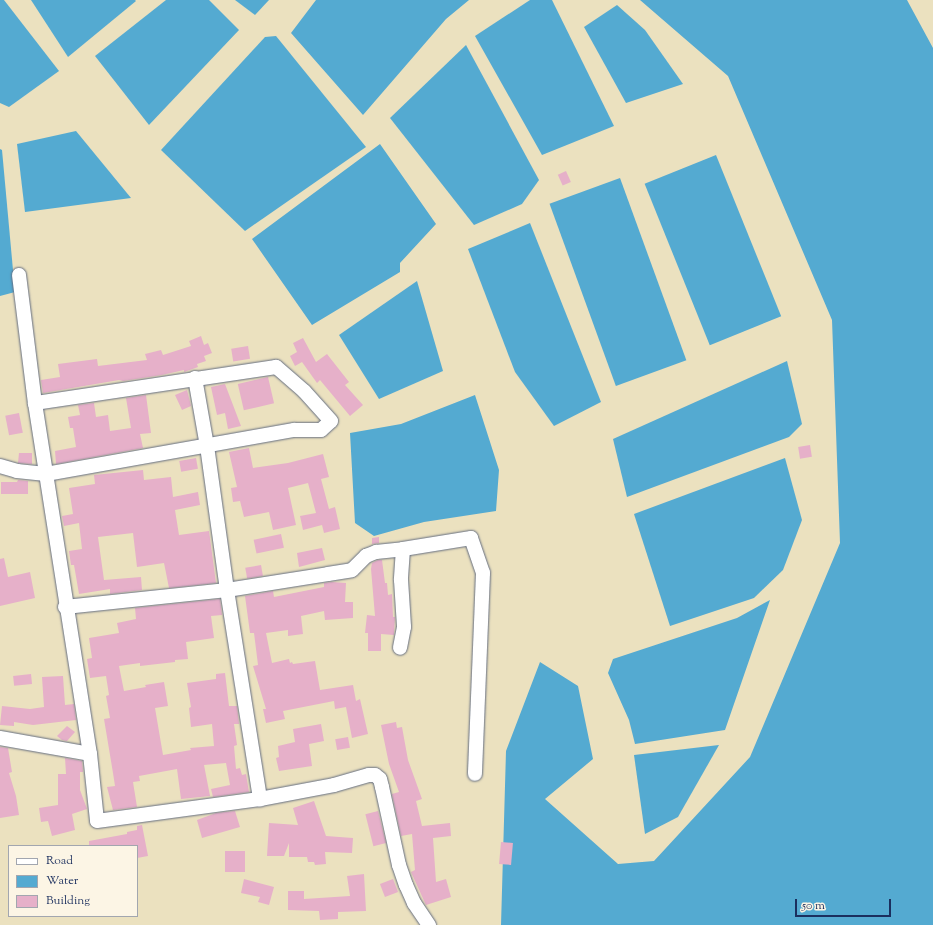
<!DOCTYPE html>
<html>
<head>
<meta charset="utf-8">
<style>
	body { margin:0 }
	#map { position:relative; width:933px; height:925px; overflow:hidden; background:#ebe1bf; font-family:"Sorts Mill Goudy",serif }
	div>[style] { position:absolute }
	.water>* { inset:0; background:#54aad1; transform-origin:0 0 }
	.building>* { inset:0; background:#e6b0c9; transform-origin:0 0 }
	.roads { filter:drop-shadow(0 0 1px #646d80) drop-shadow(0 0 1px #646d80) }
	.minor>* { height:14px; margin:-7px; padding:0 7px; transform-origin:7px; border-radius:7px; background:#fff }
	span { translate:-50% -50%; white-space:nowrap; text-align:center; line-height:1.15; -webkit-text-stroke:3px #fcf5e5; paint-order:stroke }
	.legend { position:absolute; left:8px; top:845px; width:130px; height:72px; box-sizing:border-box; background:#fcf5e5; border:1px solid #a2a6af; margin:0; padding:5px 7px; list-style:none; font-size:12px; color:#1b2f5e }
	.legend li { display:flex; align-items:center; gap:8px; height:20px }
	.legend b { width:20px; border:1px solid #a2a6af }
	.scale { position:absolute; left:795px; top:899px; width:96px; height:18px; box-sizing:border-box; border:2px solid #1b2f5e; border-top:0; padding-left:5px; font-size:12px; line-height:14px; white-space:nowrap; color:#1b2f5e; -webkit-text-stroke:3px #fcf5e5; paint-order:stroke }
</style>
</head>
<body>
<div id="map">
	<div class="water">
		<i style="clip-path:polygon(0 0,4px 0,59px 71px,9px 107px,0 103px)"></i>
		<i style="clip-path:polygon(31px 0,135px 0,136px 1px,68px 57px)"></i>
		<i style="clip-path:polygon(166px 0,209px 0,239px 30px,149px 125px,95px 56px)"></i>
		<i style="clip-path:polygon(235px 0,269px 0,255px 15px)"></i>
		<i style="clip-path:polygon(316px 0,469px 0,446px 19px,363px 115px,291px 33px)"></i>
		<i style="clip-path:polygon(530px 0,552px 0,614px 126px,542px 155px,475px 36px)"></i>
		<i style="clip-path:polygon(640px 0,907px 0,933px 48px,933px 925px,501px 925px,506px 751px,540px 662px,578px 686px,593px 759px,545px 799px,618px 864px,654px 861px,750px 757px,840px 543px,832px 320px,728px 76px)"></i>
		<i style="clip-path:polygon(617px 5px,645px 30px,683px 84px,626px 103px,584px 27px)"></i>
		<i style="clip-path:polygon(276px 36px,366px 147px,245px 231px,161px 150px,265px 37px)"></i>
		<i style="clip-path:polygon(466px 45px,539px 180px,522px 204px,474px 225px,390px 118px)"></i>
		<i style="clip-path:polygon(76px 131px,131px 198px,25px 212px,17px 144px)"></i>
		<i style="clip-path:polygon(380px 144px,436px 224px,400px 263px,400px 272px,312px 325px,252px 239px)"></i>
		<i style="clip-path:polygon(0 149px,2px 150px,15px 292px,0 296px)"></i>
		<i style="left:716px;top:155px;width:174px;height:77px;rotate:68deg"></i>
		<i style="left:620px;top:178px;width:194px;height:75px;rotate:70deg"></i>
		<i style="clip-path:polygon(530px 223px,601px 402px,554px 426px,515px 372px,468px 249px)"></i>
		<i style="clip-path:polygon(417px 281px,443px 371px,379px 399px,339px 335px)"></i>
		<i style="clip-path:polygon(787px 361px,802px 424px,789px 437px,627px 497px,613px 439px)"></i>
		<i style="clip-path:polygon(475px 395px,499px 470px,496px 511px,424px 522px,374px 536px,355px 523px,350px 433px,401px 424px)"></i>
		<i style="clip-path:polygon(785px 458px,802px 520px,783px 570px,754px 598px,670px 626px,634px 514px)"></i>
		<i style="clip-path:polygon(770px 600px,725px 730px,635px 744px,629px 720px,608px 673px,613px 659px,737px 618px)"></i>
		<i style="clip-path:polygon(719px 745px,678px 817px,645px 834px,634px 755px)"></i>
	</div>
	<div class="building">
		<i style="left:566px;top:171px;width:12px;height:9px;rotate:66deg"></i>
		<i style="clip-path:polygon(201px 336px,204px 345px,208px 343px,212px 353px,204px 356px,206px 361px,197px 364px,198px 367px,184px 372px,184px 370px,162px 375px,123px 381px,119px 380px,43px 393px,41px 380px,60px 377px,58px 364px,97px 359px,98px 366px,147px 360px,145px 354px,161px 350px,163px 355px,191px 346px,189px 341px)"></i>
		<i style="clip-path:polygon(303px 338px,316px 362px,327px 354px,349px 382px,345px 385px,363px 405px,350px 416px,320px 380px,317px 383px,302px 362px,295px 366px,290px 356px,297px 352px,293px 343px)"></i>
		<i style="left:248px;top:346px;width:13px;height:17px;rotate:81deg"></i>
		<i style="left:268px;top:377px;width:27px;height:31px;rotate:77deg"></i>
		<i style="clip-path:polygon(225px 384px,241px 426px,228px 429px,225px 413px,217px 415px,211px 387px)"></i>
		<i style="clip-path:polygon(187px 390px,191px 406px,182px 410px,175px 395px)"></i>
		<i style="clip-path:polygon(146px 395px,151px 433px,140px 434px,143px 448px,56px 464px,55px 451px,76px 447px,73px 428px,70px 428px,68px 417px,80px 415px,78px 405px,94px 403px,96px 417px,108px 415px,110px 431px,131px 428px,126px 398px)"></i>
		<i style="left:19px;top:413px;width:20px;height:14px;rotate:79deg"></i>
		<i style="left:810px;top:445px;width:12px;height:12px;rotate:81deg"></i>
		<i style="clip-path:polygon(249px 448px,253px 468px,288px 463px,323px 454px,329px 477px,321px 479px,329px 509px,335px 507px,340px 529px,324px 533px,322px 525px,303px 530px,300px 516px,316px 513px,308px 483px,288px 488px,296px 525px,273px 530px,269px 512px,244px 517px,240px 501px,233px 502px,231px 488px,237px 487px,229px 452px)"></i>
		<i style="clip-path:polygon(19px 453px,32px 453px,32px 464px,18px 463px)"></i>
		<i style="left:196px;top:458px;width:11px;height:17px;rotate:80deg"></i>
		<i style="clip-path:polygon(143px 470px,144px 480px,171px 477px,173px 497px,198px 492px,200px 505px,175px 510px,179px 535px,209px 531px,216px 583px,169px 588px,164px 563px,137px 567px,133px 533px,98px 537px,104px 580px,141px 577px,142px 590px,110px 594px,110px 589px,79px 594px,74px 565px,71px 565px,69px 551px,82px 549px,79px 523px,64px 526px,62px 516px,73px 514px,69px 488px,95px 484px,94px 475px)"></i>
		<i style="clip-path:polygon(18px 480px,28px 481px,28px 494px,1px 494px,1px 482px,17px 482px)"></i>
		<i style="left:281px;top:534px;width:14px;height:28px;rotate:78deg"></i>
		<i style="clip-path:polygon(379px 537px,379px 543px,372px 544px,372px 538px)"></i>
		<i style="clip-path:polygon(322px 548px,325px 560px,299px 567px,297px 553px)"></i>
		<i style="clip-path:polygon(4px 558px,8px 577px,30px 572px,35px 598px,0 606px,0 559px)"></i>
		<i style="clip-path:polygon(378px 560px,382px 560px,385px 583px,387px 583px,388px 595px,392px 594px,393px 617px,395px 617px,394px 633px,394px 635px,381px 634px,381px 651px,368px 651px,368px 633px,365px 633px,367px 615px,375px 616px,371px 569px,372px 563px)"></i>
		<i style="left:261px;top:565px;width:11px;height:16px;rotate:80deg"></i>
		<i style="clip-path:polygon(332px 582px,346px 583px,345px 602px,353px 602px,353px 618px,325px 620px,324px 611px,301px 616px,303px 634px,288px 636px,288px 630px,266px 633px,272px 663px,289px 659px,290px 663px,292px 662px,293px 664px,315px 661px,320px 690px,353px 685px,356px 701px,360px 699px,368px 734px,352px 738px,346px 707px,335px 709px,334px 701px,283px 711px,285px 719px,266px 723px,263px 709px,266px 709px,253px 666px,258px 665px,254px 633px,250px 633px,245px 596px,273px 591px,274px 597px,324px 587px,324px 583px)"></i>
		<i style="clip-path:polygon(220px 599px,222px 615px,211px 616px,214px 638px,186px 642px,188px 659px,175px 660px,175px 662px,140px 666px,140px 663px,119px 666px,124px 691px,146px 687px,145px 685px,164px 682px,168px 706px,155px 708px,163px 755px,191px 750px,190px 748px,214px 746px,212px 724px,191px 727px,189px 708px,191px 707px,187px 683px,216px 679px,216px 674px,225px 673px,229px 706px,237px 706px,239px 724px,234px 724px,237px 745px,234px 746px,236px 769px,240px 768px,242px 775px,246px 774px,249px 792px,213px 797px,211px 789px,230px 785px,226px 763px,204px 765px,210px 796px,181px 799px,177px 769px,139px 776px,140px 781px,133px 782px,137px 807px,113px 810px,107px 787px,115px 786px,113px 773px,104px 719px,110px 718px,106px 696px,109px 695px,106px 676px,90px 678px,87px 659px,92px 658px,89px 638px,119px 633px,117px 623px,136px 619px,135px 608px)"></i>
		<i style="left:31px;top:674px;width:10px;height:18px;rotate:84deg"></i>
		<i style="clip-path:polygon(63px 676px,65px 705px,74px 704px,76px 720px,33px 725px,14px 722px,14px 726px,0 725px,2px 706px,30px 709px,44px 707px,42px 677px)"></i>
		<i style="clip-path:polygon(396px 722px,397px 728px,402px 727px,408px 760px,422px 799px,416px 801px,422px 826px,450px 823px,451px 836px,433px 838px,436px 882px,446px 879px,451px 897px,426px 905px,411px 872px,415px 870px,412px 834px,401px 836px,392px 794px,399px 792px,389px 764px,381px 725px)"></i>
		<i style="clip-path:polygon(321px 724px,324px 741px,309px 744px,312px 766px,279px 771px,276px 758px,279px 757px,278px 746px,295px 742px,293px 729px)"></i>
		<i style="clip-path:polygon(67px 726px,75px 732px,67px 741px,62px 740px,57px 736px)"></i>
		<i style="left:348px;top:737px;width:11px;height:13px;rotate:80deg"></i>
		<i style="clip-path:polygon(0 747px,8px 748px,12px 772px,9px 773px,16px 796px,19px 815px,0 818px)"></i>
		<i style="clip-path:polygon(65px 758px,82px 761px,83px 772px,80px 772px,80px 790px,87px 809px,72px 814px,75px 830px,52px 836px,48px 821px,41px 822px,39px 808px,58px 805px,58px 774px,66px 774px)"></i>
		<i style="clip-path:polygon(314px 801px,326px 836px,353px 838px,352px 853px,325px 852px,326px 864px,315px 865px,314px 862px,308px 862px,307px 857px,289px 857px,289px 843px,284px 856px,267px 856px,269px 823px,298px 825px,293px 808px)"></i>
		<i style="clip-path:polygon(235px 811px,240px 827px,202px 838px,197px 820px,216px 813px)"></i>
		<i style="left:378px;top:811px;width:33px;height:13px;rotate:76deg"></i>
		<i style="clip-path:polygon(142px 825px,148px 856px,137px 858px,137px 846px,89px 846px,89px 841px,127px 834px,127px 832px,137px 830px,137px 826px)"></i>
		<i style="left:501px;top:842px;width:12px;height:22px;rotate:5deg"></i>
		<i style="left:225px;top:851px;width:20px;height:21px"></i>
		<i style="clip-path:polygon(364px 874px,366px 911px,338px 912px,338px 919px,320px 920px,319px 911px,288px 910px,288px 891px,304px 891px,304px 899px,350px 896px,347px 876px)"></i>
		<i style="clip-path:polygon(244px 879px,274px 887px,269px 905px,258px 902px,260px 897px,241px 893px)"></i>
		<i style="left:393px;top:879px;width:14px;height:14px;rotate:69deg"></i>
	</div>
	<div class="roads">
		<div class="minor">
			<i style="left:19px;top:275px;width:129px;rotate:82.9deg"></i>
			<i style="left:35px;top:403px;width:355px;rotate:81.1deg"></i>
			<i style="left:90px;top:754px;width:67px;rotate:84deg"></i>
			<i style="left:97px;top:821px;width:164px;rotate:-7.7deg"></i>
			<i style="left:260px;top:799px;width:75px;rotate:-10.7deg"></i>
			<i style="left:334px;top:785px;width:36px;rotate:-16deg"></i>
			<i style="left:369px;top:775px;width:6px"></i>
			<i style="left:375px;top:775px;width:6px;rotate:39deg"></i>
			<i style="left:380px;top:779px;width:8px;rotate:76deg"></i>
			<i style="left:382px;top:787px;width:80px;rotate:77.7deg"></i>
			<i style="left:399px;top:865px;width:21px;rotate:71deg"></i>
			<i style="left:406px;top:885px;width:20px;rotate:66deg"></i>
			<i style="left:414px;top:903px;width:27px;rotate:56deg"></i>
			<i style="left:195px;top:378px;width:69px;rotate:80deg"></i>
			<i style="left:207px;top:446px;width:145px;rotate:82.1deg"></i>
			<i style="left:227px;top:590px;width:212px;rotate:81deg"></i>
			<i style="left:0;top:466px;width:18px;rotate:16deg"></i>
			<i style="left:17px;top:471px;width:29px;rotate:6deg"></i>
			<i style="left:46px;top:474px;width:252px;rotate:-10.1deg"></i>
			<i style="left:294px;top:430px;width:27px"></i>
			<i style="left:321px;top:430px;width:13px;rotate:-42deg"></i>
			<i style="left:331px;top:421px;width:40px;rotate:-132deg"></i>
			<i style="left:304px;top:391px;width:37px;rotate:-139deg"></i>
			<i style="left:276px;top:367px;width:244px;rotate:171.5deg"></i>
			<i style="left:403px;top:549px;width:69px;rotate:-9.2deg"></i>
			<i style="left:471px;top:538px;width:37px;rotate:71deg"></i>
			<i style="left:483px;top:573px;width:201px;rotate:92.3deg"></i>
			<i style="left:65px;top:607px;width:163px;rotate:-6deg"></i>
			<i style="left:227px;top:590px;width:102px;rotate:-9deg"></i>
			<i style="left:328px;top:574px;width:24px;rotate:-9deg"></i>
			<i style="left:352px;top:570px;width:20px;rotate:-45deg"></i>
			<i style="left:366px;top:556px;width:11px;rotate:-22deg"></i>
			<i style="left:376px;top:552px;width:27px;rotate:-6deg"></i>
			<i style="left:403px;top:549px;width:31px;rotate:94deg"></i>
			<i style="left:401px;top:580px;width:47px;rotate:86.3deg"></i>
			<i style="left:404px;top:627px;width:21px;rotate:101deg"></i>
			<i style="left:0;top:738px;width:91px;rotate:10.1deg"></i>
		</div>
	</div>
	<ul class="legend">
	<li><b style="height:5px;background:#fff"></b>Road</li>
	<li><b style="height:11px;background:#54aad1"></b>Water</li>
	<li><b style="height:11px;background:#e6b0c9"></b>Building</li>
	</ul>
	<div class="scale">50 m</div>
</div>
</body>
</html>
